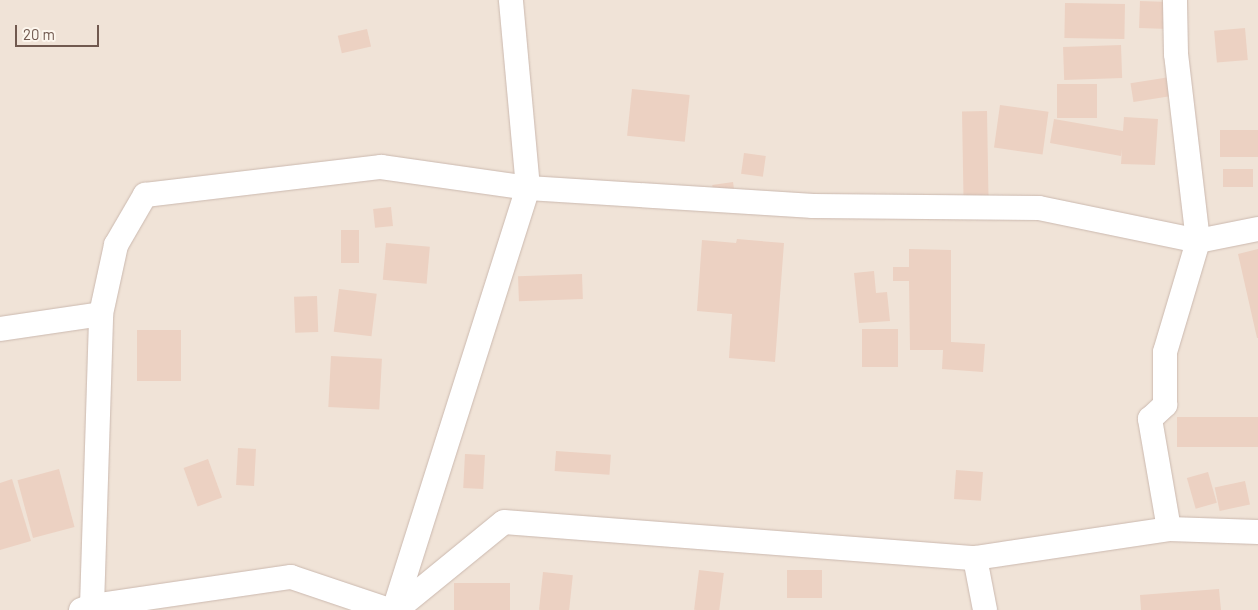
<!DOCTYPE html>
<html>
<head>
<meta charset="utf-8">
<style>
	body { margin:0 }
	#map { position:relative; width:1258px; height:610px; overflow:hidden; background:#faf2e8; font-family:Barlow,sans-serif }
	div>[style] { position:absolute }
	.residential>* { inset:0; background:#f0e3d7; transform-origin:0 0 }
	.building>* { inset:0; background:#ecd1c2; transform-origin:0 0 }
	.roads { filter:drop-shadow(0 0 1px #cbb9af) drop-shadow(0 0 1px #cbb9af) }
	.minor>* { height:24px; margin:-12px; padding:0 12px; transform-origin:12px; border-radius:12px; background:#fff }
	span { translate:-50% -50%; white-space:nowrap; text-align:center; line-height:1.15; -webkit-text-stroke:5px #fdf6ed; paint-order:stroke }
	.scale { position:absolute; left:15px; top:25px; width:84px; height:22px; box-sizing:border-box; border:2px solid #71594f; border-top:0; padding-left:6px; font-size:15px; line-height:18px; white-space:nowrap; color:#71594f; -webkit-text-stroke:4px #fdf6ed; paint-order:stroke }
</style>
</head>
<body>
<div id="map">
	<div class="residential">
		<i style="left:0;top:0;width:1258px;height:610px"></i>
	</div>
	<div class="building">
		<i style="left:1140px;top:1px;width:29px;height:27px;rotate:2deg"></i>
		<i style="left:1065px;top:3px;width:60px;height:35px;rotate:1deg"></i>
		<i style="left:1245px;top:28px;width:32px;height:31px;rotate:85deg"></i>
		<i style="left:367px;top:29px;width:18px;height:30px;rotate:77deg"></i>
		<i style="left:1121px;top:45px;width:33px;height:58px;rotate:88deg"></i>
		<i style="left:1170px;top:77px;width:19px;height:40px;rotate:81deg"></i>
		<i style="left:1057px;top:84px;width:40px;height:34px"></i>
		<i style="left:632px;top:89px;width:58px;height:47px;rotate:6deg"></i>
		<i style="left:1000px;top:105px;width:49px;height:43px;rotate:8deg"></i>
		<i style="left:987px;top:111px;width:86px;height:25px;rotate:89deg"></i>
		<i style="clip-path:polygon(1124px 117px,1158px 119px,1155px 165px,1121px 164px,1122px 149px,1121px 156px,1050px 143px,1054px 119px,1123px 131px)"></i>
		<i style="left:1258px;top:130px;width:27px;height:38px;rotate:90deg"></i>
		<i style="left:744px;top:153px;width:22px;height:21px;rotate:8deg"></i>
		<i style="left:1223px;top:169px;width:30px;height:18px"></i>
		<i style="left:733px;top:182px;width:14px;height:21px;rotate:82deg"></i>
		<i style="left:391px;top:207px;width:19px;height:18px;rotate:84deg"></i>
		<i style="left:341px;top:230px;width:18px;height:33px"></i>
		<i style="clip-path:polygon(737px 239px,784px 243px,775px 362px,729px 358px,732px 314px,697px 311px,702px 240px,736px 243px)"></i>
		<i style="left:386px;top:243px;width:44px;height:37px;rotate:5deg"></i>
		<i style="clip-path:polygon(909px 249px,951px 250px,951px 342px,985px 344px,983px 372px,942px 369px,943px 350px,910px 350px,909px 281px,893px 281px,893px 267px,909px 267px)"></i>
		<i style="clip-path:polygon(1258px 249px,1258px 338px,1257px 338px,1238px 254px)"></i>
		<i style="clip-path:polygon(874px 271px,876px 293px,887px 292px,890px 321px,859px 323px,854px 273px)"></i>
		<i style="left:582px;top:274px;width:25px;height:64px;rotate:88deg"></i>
		<i style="left:339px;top:289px;width:38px;height:43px;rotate:7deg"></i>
		<i style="left:317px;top:296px;width:36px;height:23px;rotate:88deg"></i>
		<i style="left:862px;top:329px;width:36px;height:38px"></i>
		<i style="left:137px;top:330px;width:44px;height:51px"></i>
		<i style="left:331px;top:356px;width:51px;height:51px;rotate:3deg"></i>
		<i style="left:1258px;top:417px;width:30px;height:81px;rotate:90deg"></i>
		<i style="left:238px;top:448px;width:18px;height:37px;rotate:3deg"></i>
		<i style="left:556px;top:451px;width:55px;height:20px;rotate:4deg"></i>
		<i style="left:465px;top:454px;width:20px;height:34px;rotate:3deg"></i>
		<i style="left:208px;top:459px;width:41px;height:26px;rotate:70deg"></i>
		<i style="left:59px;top:469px;width:60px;height:43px;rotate:75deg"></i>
		<i style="left:956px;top:470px;width:27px;height:29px;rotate:4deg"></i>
		<i style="left:1208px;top:472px;width:32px;height:22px;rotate:74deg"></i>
		<i style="clip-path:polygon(12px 479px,31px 541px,0 550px,0 483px)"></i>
		<i style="left:1245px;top:481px;width:24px;height:31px;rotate:78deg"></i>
		<i style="left:699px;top:570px;width:25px;height:40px;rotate:7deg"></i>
		<i style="left:822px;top:570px;width:28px;height:35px;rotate:90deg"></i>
		<i style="left:543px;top:572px;width:30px;height:38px;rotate:6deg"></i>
		<i style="left:454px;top:583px;width:56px;height:27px"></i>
		<i style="clip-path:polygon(1219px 589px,1221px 610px,1141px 610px,1140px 595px)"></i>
	</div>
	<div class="roads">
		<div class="minor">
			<i style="left:0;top:329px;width:102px;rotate:-8.4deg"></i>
			<i style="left:1169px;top:529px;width:112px;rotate:-99.8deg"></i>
			<i style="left:1150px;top:419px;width:21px;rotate:-43deg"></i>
			<i style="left:1165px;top:405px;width:53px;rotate:-90deg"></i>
			<i style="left:1165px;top:352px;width:116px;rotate:-73.4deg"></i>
			<i style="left:1198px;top:241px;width:188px;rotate:-96.7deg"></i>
			<i style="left:1176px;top:54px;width:54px;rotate:-91.1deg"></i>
			<i style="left:975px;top:558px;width:53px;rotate:79.1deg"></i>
			<i style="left:92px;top:606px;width:292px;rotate:-88.2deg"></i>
			<i style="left:101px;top:314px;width:71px;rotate:-77.7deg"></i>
			<i style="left:116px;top:245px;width:58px;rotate:-59.9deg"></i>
			<i style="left:145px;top:195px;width:238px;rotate:-6.8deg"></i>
			<i style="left:381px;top:167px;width:148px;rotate:8.1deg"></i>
			<i style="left:528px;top:188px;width:286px;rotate:3.6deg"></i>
			<i style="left:813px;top:206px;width:226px;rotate:0.5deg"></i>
			<i style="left:1039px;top:208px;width:162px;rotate:11.7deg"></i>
			<i style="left:1198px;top:241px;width:61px;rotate:-11.3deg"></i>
			<i style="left:81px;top:610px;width:12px;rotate:-20deg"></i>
			<i style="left:92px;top:606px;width:201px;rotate:-8.3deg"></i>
			<i style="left:291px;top:577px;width:103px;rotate:18.6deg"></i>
			<i style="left:394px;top:610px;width:443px;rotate:-72.4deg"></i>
			<i style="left:528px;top:188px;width:189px;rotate:-95.2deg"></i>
			<i style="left:396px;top:610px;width:139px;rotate:-39.2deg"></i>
			<i style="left:504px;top:522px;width:472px;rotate:4.4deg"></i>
			<i style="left:975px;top:558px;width:196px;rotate:-8.5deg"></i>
			<i style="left:1169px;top:529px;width:89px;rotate:1.9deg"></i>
		</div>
	</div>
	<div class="scale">20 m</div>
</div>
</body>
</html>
